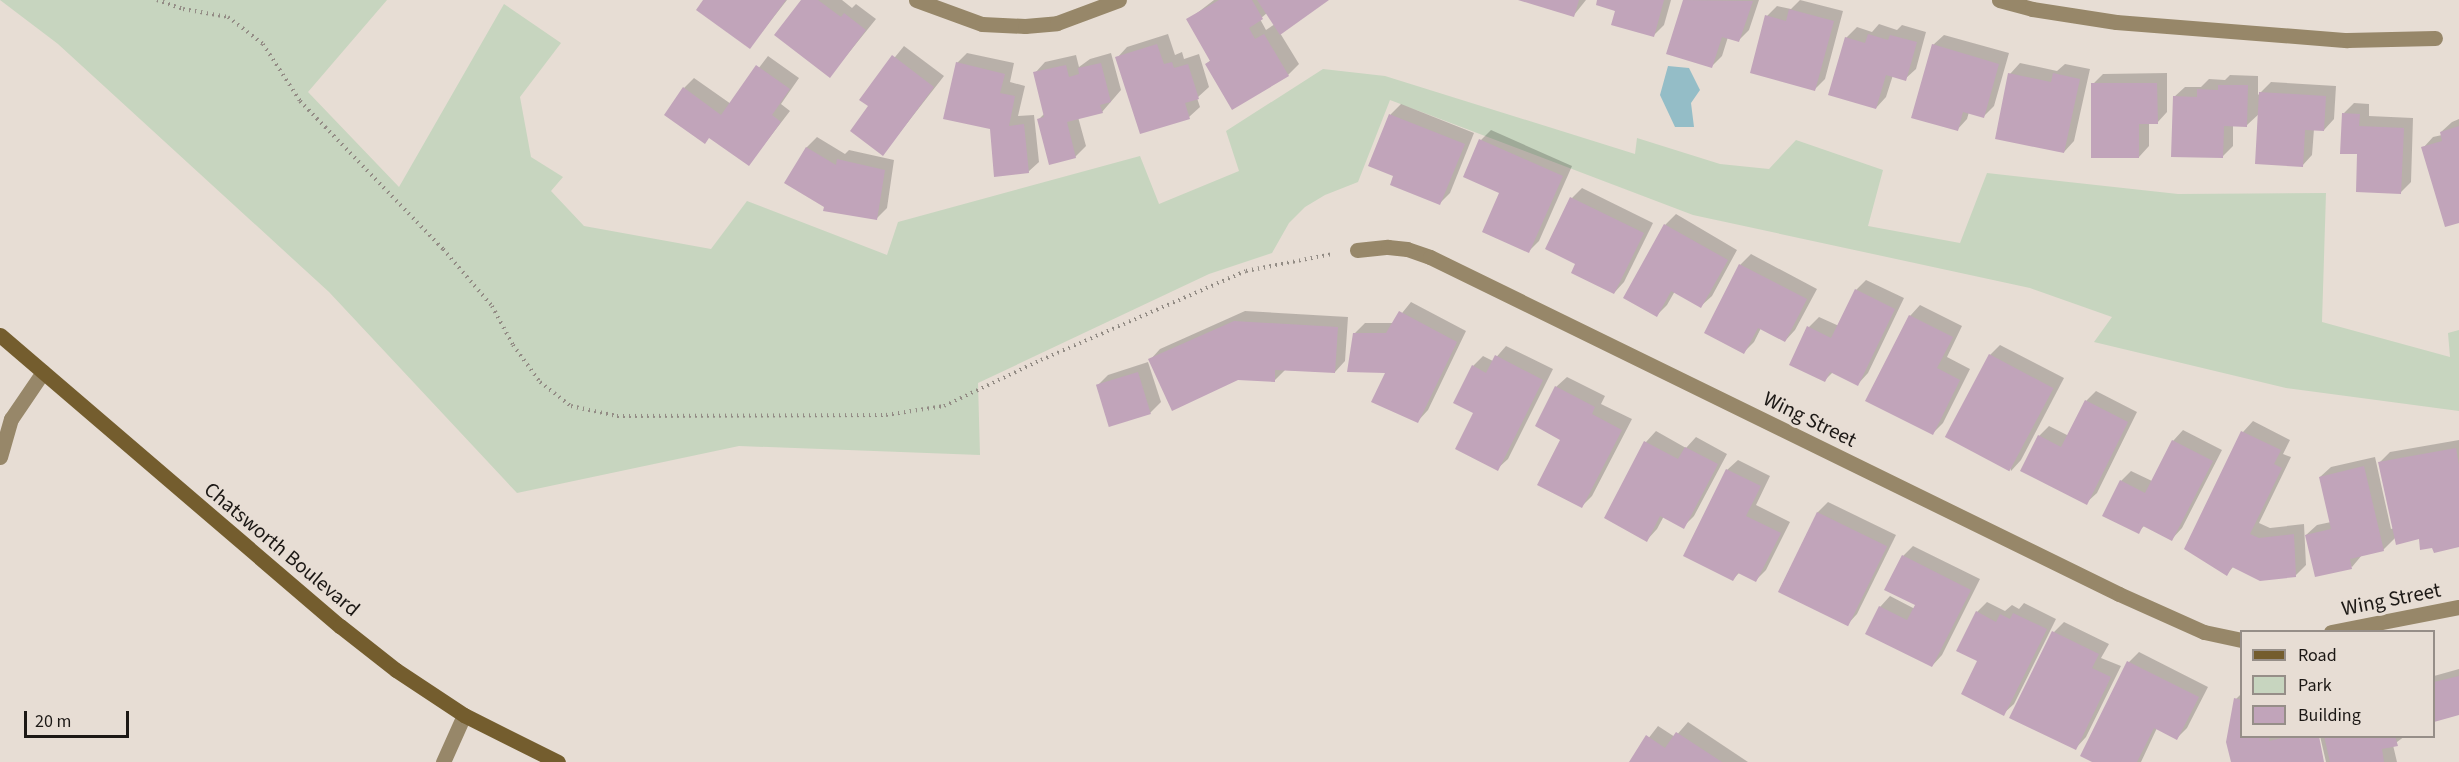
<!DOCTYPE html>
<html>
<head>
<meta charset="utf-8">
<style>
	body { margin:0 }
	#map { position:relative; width:2459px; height:762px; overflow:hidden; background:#e7ddd4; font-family:"Source Sans 3",sans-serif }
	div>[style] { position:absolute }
	.green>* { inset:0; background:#c7d5bf }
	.water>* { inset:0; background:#94bdc7 }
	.shadow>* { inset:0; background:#0003 }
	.building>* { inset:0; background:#c1a4ba; transform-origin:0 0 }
	.path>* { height:4px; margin-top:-2px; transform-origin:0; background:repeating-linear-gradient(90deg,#938c85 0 1.5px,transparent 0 6px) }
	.minor>* { height:15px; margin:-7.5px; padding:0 7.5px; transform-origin:7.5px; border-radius:7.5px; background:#978769 }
	.secondary>* { height:15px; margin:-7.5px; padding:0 7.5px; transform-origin:7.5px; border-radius:7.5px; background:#745d2e }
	span { translate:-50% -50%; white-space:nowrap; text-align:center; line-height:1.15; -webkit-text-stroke:6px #e7ddd4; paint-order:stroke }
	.street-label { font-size:21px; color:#1c1815 }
	.legend { position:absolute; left:2240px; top:630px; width:195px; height:108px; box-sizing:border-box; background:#e7ddd4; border:2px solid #968e88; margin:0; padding:8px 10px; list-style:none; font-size:18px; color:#1c1815 }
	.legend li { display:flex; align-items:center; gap:12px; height:30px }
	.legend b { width:30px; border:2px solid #968e88 }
	.scale { position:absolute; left:24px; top:711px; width:105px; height:27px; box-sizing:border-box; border:3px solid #1c1815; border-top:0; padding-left:8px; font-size:18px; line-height:21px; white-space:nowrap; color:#1c1815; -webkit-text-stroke:4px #e7ddd4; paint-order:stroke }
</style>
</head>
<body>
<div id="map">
	<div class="green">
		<i style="clip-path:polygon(0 0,387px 0,308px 92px,399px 187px,504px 4px,561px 43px,520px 97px,531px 157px,563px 177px,551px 191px,584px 226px,711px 249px,747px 201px,887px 255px,898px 222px,1140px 156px,1159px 204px,1239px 171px,1226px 131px,1323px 69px,1385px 76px,1635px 154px,1637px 138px,1720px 164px,1769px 169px,1796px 140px,1883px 170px,1868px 226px,1960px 243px,1987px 173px,2178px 194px,2326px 193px,2322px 322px,2450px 357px,2448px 333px,2459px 330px,2459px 411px,2286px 388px,2094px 342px,2112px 317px,2030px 288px,1693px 215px,1390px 100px,1358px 182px,1325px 195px,1305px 207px,1289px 223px,1272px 253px,1209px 274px,978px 383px,980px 455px,739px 446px,517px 493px,329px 292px,58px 44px)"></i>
	</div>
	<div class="water">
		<i style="clip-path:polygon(1668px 66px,1689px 68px,1700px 90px,1691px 103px,1694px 127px,1675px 127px,1660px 95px)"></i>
	</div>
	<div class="shadow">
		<i style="clip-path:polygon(705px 0,787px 0,750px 47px)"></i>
		<i style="clip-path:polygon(803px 0,842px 0,852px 8px,856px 4px,876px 19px,830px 76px)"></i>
		<i style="clip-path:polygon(evenodd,1214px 0,1327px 0,1280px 33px,1299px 64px,1288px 75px,1233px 108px,1206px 64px,1211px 60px,1188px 20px,1214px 0,1267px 13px,1275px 24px,1266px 30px,1260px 19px,1267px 13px)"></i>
		<i style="clip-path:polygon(1521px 0,1586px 0,1574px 15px)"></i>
		<i style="clip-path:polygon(1599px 0,1671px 0,1664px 25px,1653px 36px)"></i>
		<i style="clip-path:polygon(1685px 0,1759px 0,1749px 30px,1738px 41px,1728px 37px,1722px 56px,1711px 67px,1668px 53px)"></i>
		<i style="clip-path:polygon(1800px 0,1843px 11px,1825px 79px,1815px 89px,1767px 16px,1777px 6px,1791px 9px)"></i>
		<i style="clip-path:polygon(1879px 24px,1897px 30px,1902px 25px,1926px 32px,1916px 69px,1905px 79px,1893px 75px,1886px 97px,1876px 108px,1846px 38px,1857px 27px,1872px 32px)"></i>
		<i style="clip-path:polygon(1168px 34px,1175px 55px,1182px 52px,1184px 59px,1199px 54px,1209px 87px,1197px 98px,1200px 107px,1189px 117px,1117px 58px,1127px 47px)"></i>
		<i style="clip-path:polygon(1944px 35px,2009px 53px,1994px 106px,1984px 116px,1969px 112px,1967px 119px,1957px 130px,1933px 45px)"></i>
		<i style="clip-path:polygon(904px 46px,944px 76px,883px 154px,871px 106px,861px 99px)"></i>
		<i style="clip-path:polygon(967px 53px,1014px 63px,1010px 82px,1025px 86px,1018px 116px,1034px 115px,1039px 162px,1028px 172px,992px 128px,957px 63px)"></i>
		<i style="clip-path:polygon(1111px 53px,1121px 90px,1102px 112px,1078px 117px,1086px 146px,1075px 157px,1039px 119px,1045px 113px,1035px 73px,1045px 62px,1076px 55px,1079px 67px,1090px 59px)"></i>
		<i style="clip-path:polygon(768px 56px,799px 78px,781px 104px,790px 111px,749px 164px,710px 137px,684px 88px,694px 78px,731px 104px)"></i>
		<i style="clip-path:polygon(2020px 63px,2057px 71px,2065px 64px,2090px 69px,2074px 141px,2064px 152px,2010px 74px)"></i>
		<i style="clip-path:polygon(2167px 73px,2167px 112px,2157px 123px,2149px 123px,2149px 146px,2139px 157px,2093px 84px,2103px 74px)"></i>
		<i style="clip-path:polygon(2230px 75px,2258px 76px,2258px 95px,2271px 82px,2336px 86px,2334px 119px,2324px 130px,2314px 129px,2312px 155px,2302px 166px,2260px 113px,2247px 125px,2233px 125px,2233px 146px,2222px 157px,2174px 97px,2185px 87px,2201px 87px,2209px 79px,2225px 80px)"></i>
		<i style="clip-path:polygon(2354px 103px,2369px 104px,2369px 116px,2413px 118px,2411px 182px,2400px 193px,2359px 153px,2344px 113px)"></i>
		<i style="clip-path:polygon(1401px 104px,1474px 133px,1450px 193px,1440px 203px,1395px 175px,1370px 165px,1391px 114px)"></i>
		<i style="clip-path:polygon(2459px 119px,2459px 222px,2423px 148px,2433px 137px,2442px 135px,2441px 132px,2452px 122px)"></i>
		<i style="clip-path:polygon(1491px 130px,1572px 166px,1539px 241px,1529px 251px,1481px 140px)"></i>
		<i style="clip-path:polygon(817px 137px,845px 154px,849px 150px,894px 160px,887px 208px,877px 218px,826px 206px,786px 182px,807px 147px)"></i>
		<i style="clip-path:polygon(1582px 188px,1653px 223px,1624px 282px,1614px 293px,1572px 198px)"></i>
		<i style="clip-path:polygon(1676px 214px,1737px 250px,1712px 296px,1701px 306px,1675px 291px,1667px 305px,1657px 315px,1665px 225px)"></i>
		<i style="clip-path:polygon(1751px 254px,1817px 289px,1795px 330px,1785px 341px,1761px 328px,1754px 342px,1744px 352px,1706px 332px,1740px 265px)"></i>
		<i style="clip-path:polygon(1866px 280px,1904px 298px,1868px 373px,1858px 384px,1833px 372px,1824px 381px,1809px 327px,1819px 317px,1839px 326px,1856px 290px)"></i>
		<i style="clip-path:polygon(1411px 302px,1466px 331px,1428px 410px,1418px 421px,1387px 371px,1354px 334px,1365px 323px,1394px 323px)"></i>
		<i style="clip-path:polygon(1920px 305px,1962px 326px,1947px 357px,1970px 369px,1943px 423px,1933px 433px,1910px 316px)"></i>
		<i style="clip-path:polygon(1245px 311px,1348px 317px,1345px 361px,1335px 372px,1285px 370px,1274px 381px,1238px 379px,1150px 360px,1160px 349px)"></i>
		<i style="clip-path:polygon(2000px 345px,2064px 378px,2021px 460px,2011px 471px,1990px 355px)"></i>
		<i style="clip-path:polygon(1506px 346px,1553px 369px,1508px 459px,1497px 469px,1473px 366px,1483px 356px,1493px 361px)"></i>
		<i style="clip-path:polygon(1148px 362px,1161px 402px,1150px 413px,1097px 386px,1108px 375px)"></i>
		<i style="clip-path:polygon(1567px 377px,1605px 396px,1601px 404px,1632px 419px,1592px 496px,1582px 506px,1562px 439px,1556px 387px)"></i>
		<i style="clip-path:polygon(2096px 391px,2137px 412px,2097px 493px,2086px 503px,2039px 436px,2049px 426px,2069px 436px,2086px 401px)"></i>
		<i style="clip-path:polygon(2253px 421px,2290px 440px,2283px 454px,2291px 457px,2259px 523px,2270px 528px,2304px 524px,2306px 565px,2295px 576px,2234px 566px,2227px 574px,2186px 549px,2243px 432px)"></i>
		<i style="clip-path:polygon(2183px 430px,2222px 450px,2182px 528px,2172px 539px,2145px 525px,2138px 532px,2121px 481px,2131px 471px,2152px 481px,2173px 441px)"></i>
		<i style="clip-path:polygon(1656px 431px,1686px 448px,1696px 437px,1727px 454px,1694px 516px,1683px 527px,1664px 516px,1657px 529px,1647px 540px,1606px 518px,1646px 442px)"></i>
		<i style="clip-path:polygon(2459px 440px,2459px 546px,2433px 546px,2420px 537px,2396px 537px,2383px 550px,2362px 555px,2352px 567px,2306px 535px,2317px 525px,2331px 522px,2320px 477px,2331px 467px,2375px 457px,2391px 529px,2394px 528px,2380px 462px,2390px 452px)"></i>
		<i style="clip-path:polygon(1738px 460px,1770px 476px,1756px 505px,1790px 522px,1766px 570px,1756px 580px,1740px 572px,1733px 579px,1727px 470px)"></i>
		<i style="clip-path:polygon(1828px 502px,1896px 535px,1857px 614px,1847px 625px,1779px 591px,1818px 512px)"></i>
		<i style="clip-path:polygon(1913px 546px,1980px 579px,1942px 655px,1932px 666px,1880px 607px,1890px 596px,1915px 609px,1917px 605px,1903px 556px)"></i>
		<i style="clip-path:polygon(1987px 602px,2005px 611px,2012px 605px,2019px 609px,2024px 603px,2056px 619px,2014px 704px,2003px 714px,1977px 612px)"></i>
		<i style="clip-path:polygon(2064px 622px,2109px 644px,2101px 658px,2121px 666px,2086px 737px,2076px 748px,2054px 632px)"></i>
		<i style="clip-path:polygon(2139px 652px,2208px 687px,2187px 728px,2177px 738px,2157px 728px,2141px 762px,2095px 762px,2129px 662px)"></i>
		<i style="clip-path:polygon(2459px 669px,2459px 713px,2434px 720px,2434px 676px)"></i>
		<i style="clip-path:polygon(2242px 693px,2242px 736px,2317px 736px,2323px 762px,2233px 762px,2236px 699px)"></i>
		<i style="clip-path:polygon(1688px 722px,1748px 762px,1630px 762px,1658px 726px,1675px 737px)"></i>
		<i style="clip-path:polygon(2320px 736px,2405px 736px,2393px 745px,2397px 762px,2326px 762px)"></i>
	</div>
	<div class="building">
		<i style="clip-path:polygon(703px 0,786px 0,750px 49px,696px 10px)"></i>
		<i style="clip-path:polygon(801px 0,818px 0,841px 17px,844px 13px,866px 30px,830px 78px,774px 35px)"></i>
		<i style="clip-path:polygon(1219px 0,1252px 0,1263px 19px,1249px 28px,1255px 39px,1264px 34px,1289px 76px,1232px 110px,1205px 64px,1210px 61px,1186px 19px)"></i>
		<i style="clip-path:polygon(1257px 0,1329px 0,1280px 35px)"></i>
		<i style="clip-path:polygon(1518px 0,1579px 0,1574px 17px)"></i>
		<i style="clip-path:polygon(1597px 0,1664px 0,1654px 37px,1611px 25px,1615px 11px,1596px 5px)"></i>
		<i style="clip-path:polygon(1683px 0,1753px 1px,1739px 42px,1722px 37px,1712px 68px,1666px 54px)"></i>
		<i style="clip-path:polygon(1789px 9px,1834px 21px,1815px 91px,1750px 73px,1765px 15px,1786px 21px)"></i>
		<i style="clip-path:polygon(1868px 34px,1888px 40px,1890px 35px,1917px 42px,1906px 81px,1886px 75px,1876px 109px,1828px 95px,1845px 37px,1865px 43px)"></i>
		<i style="clip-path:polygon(1157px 44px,1164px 64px,1172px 62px,1174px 68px,1188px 64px,1199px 99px,1185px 103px,1190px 119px,1140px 134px,1115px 57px)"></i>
		<i style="clip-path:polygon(1932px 44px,1999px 64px,1984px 118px,1963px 112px,1958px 131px,1911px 118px)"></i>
		<i style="clip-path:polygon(892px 55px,934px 87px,883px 156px,850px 131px,868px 106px,859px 100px)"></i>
		<i style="clip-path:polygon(956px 62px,1005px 74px,1000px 93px,1015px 96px,1009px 126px,1024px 124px,1029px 173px,994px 177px,990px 129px,943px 119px)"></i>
		<i style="clip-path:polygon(1101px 63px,1111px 102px,1100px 105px,1103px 113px,1067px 122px,1076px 158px,1049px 165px,1037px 119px,1044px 117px,1033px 72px,1066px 65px,1069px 77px,1079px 74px,1078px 68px)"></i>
		<i style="clip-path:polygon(756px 65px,790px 89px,772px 115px,781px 122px,749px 166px,709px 138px,705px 144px,664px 115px,683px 87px,721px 115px)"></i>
		<i style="clip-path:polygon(2008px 73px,2051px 82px,2053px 73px,2080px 79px,2064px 153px,1995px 139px)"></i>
		<i style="clip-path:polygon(2091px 83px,2157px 83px,2158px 124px,2139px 124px,2139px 158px,2091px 158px)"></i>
		<i style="clip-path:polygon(2218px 85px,2248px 85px,2247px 127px,2224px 126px,2223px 158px,2171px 157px,2173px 96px,2197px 97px,2197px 89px,2218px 90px)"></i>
		<i style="clip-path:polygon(2259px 92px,2326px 96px,2324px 131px,2305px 130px,2303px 167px,2255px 164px)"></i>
		<i style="clip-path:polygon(2342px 113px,2360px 114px,2359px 126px,2404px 128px,2401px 194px,2356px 192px,2357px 154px,2340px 154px)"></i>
		<i style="clip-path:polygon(1389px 114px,1465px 144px,1440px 205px,1390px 185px,1393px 176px,1368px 166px)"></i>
		<i style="clip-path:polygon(2459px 126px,2459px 223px,2445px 227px,2421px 147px,2442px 141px,2440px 132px)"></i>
		<i style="clip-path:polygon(1479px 139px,1563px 176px,1529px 253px,1482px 232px,1499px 193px,1463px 177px)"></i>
		<i style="clip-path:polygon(806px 147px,836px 165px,837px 159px,885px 170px,877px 220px,823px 211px,824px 207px,784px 183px)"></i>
		<i style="clip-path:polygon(1570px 197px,1644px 233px,1614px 294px,1571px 273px,1575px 264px,1545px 249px)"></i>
		<i style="clip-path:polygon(1664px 224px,1728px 260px,1701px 308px,1671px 291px,1657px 317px,1623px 298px)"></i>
		<i style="clip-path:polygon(1739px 264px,1807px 299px,1785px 342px,1758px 328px,1744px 354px,1704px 333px)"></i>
		<i style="clip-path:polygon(1855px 289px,1895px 309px,1858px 386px,1830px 372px,1825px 382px,1789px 365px,1807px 326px,1831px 338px)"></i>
		<i style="clip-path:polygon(1399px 311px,1457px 342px,1418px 423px,1371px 402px,1385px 373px,1347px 372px,1353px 333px,1386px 333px)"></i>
		<i style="clip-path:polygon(1909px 315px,1953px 337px,1937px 368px,1960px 380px,1933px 435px,1865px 401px)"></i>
		<i style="clip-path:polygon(1234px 321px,1338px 327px,1335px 373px,1275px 370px,1275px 382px,1238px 380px,1172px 411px,1148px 359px)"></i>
		<i style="left:1989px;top:354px;width:73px;height:94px;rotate:28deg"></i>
		<i style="clip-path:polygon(1495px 355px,1543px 380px,1498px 471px,1455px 449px,1473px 413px,1453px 403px,1472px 365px,1486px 373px)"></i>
		<i style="left:1138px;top:372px;width:44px;height:44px;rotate:73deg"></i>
		<i style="clip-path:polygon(1555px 386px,1595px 407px,1592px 414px,1622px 430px,1582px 508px,1537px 485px,1560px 440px,1535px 426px)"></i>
		<i style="clip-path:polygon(2085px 400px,2128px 422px,2087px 505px,2020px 471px,2038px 435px,2061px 447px)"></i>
		<i style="clip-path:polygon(2241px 431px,2281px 450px,2274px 464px,2282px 468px,2250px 534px,2259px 538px,2294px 534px,2296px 577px,2260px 581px,2232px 567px,2227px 576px,2184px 549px)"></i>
		<i style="clip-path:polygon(2172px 440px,2213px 461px,2172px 541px,2143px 526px,2139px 534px,2102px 516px,2120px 480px,2145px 493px)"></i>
		<i style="clip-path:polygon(1644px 441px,1678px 459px,1685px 447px,1718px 464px,1684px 529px,1660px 516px,1647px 542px,1604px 518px)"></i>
		<i style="clip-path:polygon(2456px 448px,2459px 465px,2459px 547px,2434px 553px,2432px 548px,2420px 550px,2419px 539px,2396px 545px,2378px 462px)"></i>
		<i style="clip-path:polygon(2364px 466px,2384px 551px,2350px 559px,2352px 569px,2315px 577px,2305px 535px,2331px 529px,2319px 477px)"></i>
		<i style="clip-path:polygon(1726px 469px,1761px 486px,1746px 516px,1781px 533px,1756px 582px,1738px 573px,1733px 581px,1683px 556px)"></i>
		<i style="left:1817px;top:512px;width:78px;height:89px;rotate:26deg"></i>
		<i style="clip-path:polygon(1902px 555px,1971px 590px,1932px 667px,1865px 634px,1879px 606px,1907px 620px,1915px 605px,1884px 590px)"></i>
		<i style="clip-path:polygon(1976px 611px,1996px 622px,2000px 614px,2010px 619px,2013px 613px,2047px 629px,2004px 716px,1961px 694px,1977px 661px,1956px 651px)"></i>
		<i style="clip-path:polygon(2052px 631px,2099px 654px,2092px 668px,2111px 677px,2076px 750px,2009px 718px)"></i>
		<i style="clip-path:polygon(2127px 661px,2199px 697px,2177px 740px,2154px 728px,2137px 762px,2092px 762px,2080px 756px)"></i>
		<i style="clip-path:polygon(2459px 676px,2459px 715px,2434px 722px,2434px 682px)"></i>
		<i style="clip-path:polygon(2234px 698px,2242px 700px,2242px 736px,2270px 736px,2269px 741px,2292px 736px,2319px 736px,2324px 762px,2231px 762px,2226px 742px)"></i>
		<i style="clip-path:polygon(1676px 732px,1722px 762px,1629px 762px,1646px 735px,1665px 748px)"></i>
		<i style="clip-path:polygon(2324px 736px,2395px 736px,2398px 746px,2382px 749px,2384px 762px,2330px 762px)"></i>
	</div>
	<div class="path">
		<i style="left:157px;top:0;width:28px;rotate:19deg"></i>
		<i style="left:183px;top:9px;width:46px;rotate:10.1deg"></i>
		<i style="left:228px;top:17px;width:44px;rotate:37.6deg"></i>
		<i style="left:263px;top:44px;width:68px;rotate:57deg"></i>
		<i style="left:300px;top:101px;width:206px;rotate:46deg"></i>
		<i style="left:443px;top:249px;width:75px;rotate:49.3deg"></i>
		<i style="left:492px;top:306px;width:44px;rotate:61.7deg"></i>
		<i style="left:513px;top:345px;width:46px;rotate:53.9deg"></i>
		<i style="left:540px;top:382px;width:39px;rotate:38deg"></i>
		<i style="left:571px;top:406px;width:47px;rotate:12.3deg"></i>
		<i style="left:617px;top:416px;width:269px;rotate:-0.2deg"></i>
		<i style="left:886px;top:415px;width:59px;rotate:-8.8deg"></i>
		<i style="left:944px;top:406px;width:107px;rotate:-25.4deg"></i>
		<i style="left:1041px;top:360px;width:223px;rotate:-23.5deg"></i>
		<i style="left:1246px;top:271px;width:89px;rotate:-11.1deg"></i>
	</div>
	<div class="minor">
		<i style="left:916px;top:0;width:70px;rotate:20deg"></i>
		<i style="left:982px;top:24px;width:43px;rotate:2.7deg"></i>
		<i style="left:1025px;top:26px;width:32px;rotate:-5deg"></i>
		<i style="left:1057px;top:23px;width:66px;rotate:-20.4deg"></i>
		<i style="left:1999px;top:0;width:34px;rotate:15deg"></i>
		<i style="left:2032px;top:9px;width:85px;rotate:8.8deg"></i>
		<i style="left:2116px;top:22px;width:232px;rotate:4.5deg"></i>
		<i style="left:2347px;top:40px;width:88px;rotate:-1.3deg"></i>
		<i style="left:1357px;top:250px;width:31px;rotate:-6deg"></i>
		<i style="left:1388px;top:247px;width:19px;rotate:6deg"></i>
		<i style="left:1407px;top:249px;width:24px;rotate:19deg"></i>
		<i style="left:1430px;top:257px;width:767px;rotate:26.06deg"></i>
		<i style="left:2119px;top:594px;width:93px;rotate:24.1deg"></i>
		<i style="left:2204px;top:632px;width:39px;rotate:12deg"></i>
		<i style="left:0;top:457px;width:40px;rotate:-74deg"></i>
		<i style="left:11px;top:419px;width:57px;rotate:-55.8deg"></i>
		<i style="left:2331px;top:632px;width:130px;rotate:-11.1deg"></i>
		<i style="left:443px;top:762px;width:51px;rotate:-65.9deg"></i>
	</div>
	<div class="secondary">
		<i style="left:0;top:335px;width:448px;rotate:40.6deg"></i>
		<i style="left:340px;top:626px;width:71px;rotate:38.2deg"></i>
		<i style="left:396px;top:670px;width:82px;rotate:33.5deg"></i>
		<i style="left:464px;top:715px;width:105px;rotate:26.6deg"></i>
	</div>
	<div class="street-label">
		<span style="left:1810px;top:419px;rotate:26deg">Wing Street</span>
		<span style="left:282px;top:549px;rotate:40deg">Chatsworth Boulevard</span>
		<span style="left:2391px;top:599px;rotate:-11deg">Wing Street</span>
	</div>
	<ul class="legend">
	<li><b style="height:8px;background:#745d2e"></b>Road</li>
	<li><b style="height:16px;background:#c7d5bf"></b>Park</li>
	<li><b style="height:16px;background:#c1a4ba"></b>Building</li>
	</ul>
	<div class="scale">20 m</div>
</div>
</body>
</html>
